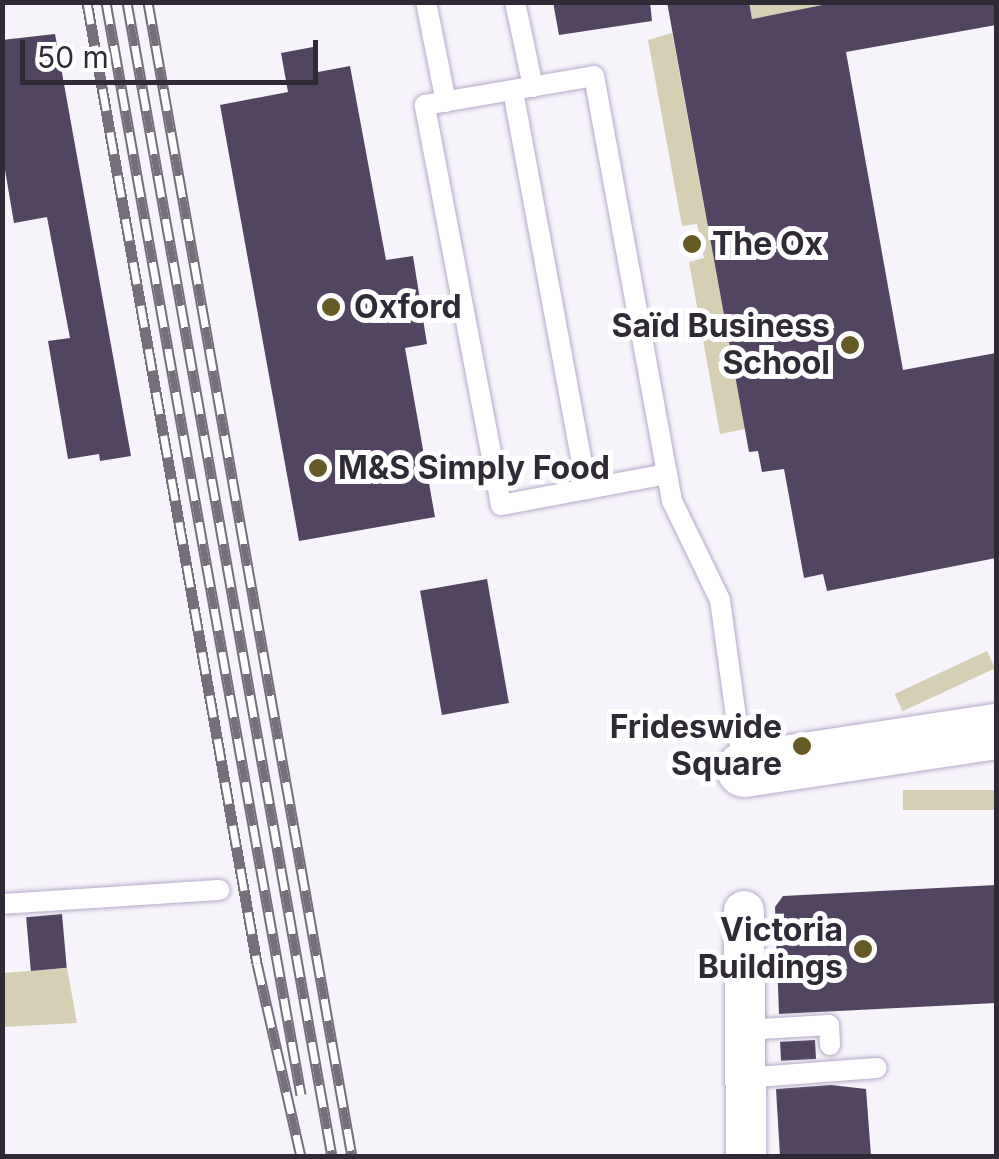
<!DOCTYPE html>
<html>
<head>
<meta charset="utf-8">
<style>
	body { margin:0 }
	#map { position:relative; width:999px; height:1159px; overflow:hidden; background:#f6f3fa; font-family:Inter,sans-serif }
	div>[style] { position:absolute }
	.green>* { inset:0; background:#d5cfb3; transform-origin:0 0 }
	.building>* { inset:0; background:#514561; transform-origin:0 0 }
	.roads { filter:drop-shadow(0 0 2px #b7a9ca) drop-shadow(0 0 2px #b7a9ca) }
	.service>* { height:20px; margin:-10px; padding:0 10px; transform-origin:10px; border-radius:10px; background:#fff }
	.minor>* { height:40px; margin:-20px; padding:0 20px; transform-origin:20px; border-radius:20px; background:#fff }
	.primary>* { height:55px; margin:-27.5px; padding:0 27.5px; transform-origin:27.5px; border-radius:27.5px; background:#fff }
	.rail>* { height:11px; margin-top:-5.5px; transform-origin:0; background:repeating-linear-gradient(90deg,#fff 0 22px,#746f7a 0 44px); box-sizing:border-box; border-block:2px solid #746f7a }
	.dots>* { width:28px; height:28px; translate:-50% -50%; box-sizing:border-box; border:5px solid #fff; border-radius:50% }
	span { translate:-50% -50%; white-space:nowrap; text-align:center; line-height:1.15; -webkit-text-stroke:10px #fff; paint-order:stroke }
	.poi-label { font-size:32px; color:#302a37; font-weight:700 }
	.left { translate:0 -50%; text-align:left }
	.right { translate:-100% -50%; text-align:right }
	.frame { position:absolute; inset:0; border:5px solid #302a37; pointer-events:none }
	.scale { position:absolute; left:20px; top:40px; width:298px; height:45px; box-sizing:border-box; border:5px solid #302a37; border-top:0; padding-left:12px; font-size:30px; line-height:35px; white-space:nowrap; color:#302a37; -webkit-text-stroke:8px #fff; paint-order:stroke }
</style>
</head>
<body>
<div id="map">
	<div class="green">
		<i style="clip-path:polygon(749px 3px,837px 3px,752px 19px)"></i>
		<i style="clip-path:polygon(672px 33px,745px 429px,720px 434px,689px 262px,704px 258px,697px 224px,682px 226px,648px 40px)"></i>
		<i style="left:987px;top:651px;width:19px;height:102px;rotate:65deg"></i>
		<i style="left:996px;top:790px;width:20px;height:93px;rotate:90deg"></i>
		<i style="clip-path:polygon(67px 968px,77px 1023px,3px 1027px,3px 973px)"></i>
	</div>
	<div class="building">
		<i style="clip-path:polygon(553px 2px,650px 2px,652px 21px,559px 35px)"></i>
		<i style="clip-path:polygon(667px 2px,749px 2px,752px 19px,838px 2px,996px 2px,996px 25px,846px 52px,903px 370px,996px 353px,996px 558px,827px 591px,823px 574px,804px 578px,784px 469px,762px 472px,758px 451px,749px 452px)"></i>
		<i style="clip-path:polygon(55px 34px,131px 456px,100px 461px,99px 454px,68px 459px,48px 341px,70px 338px,47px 217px,14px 223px,2px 152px,2px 40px)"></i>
		<i style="clip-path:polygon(313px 47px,318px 72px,350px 66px,386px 260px,413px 256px,427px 344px,405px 348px,435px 517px,299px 541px,220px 105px,288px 92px,281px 53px)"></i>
		<i style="left:487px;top:579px;width:126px;height:68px;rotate:80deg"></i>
		<i style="clip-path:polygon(996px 885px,996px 1003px,779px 1014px,775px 907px,783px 896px)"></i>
		<i style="left:62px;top:914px;width:54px;height:36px;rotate:85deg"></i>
		<i style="left:815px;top:1040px;width:19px;height:35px;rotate:87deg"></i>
		<i style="clip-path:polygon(831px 1085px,866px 1089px,871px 1156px,780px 1156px,776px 1089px)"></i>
	</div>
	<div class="roads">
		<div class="service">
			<i style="left:426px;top:2px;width:102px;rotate:78.7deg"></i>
			<i style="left:515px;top:2px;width:87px;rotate:78deg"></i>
			<i style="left:513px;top:91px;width:405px;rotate:79.5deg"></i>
			<i style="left:667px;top:474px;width:169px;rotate:169.4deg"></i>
			<i style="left:501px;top:505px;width:407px;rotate:-100.8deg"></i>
			<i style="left:425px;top:105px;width:171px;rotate:-9.7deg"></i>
			<i style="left:594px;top:76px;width:432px;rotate:79.6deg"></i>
			<i style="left:672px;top:501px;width:110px;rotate:64.1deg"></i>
			<i style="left:720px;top:600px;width:169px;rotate:82.2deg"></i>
			<i style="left:2px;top:904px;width:218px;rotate:-3.7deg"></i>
			<i style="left:743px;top:1030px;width:86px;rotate:-3.3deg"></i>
			<i style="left:829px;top:1025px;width:20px;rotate:87deg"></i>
			<i style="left:743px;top:1078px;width:134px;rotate:-4.3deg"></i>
		</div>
		<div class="minor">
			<i style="left:744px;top:911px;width:245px;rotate:89.5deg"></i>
		</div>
		<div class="primary">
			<i style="left:744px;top:769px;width:255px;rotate:-8.6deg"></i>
		</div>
	</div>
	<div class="rail">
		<i style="left:87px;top:2px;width:976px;rotate:79.97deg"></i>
		<i style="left:257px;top:963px;width:198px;rotate:77.2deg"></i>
		<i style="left:106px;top:2px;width:1110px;rotate:79.88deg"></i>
		<i style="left:127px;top:2px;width:1172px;rotate:79.93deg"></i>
		<i style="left:148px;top:2px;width:1172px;rotate:79.98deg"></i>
	</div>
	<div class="dots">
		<i style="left:692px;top:244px;background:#655a26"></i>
		<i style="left:331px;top:307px;background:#655a26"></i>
		<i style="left:850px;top:345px;background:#655a26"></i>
		<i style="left:318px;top:468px;background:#655a26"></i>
		<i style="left:802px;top:746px;background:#655a26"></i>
		<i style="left:863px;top:949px;background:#655a26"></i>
	</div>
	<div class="poi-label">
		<span class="left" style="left:712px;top:244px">The Ox</span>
		<span class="left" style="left:354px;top:307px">Oxford</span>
		<span class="right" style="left:830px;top:345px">Saïd Business<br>School</span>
		<span class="left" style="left:338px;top:468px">M&amp;S Simply Food</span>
		<span class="right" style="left:782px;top:746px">Frideswide<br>Square</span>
		<span class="right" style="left:843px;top:949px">Victoria<br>Buildings</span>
	</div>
	<div class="frame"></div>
	<div class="scale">50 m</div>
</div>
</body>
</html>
